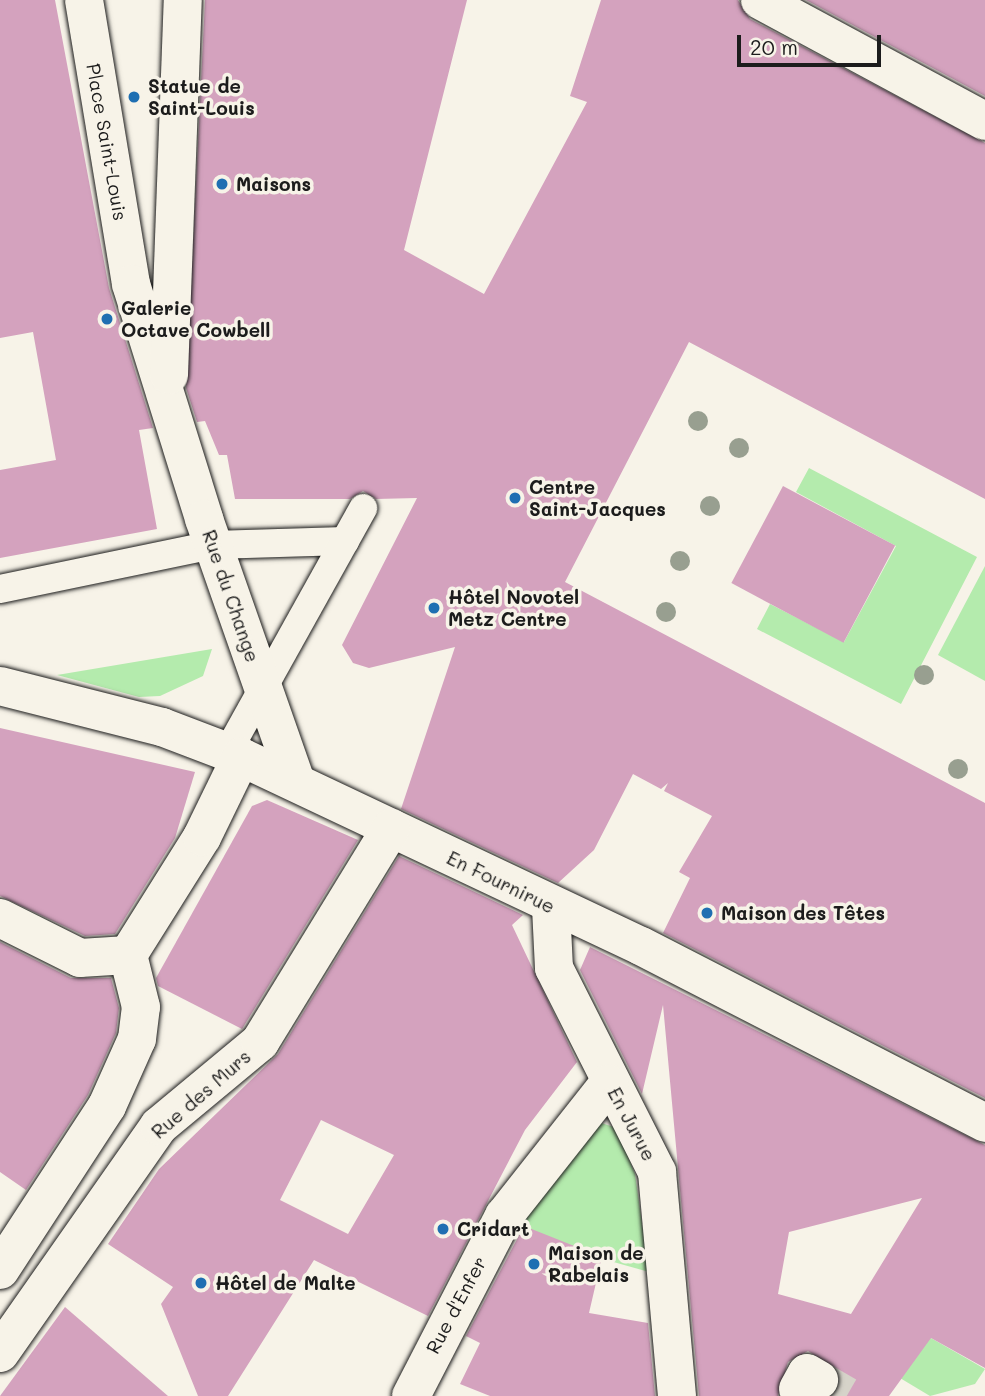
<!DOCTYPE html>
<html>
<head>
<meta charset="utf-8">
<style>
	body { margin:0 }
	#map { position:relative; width:985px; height:1396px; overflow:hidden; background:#f7f3e8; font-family:Mali,sans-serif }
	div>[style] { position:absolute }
	.green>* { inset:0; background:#b4ebad }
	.building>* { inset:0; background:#d4a2be; transform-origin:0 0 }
	.street-tunnel>* { height:38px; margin-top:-19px; transform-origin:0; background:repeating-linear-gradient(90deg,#d6d3c9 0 38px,transparent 0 57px) }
	.roads { filter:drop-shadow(0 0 2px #1c1c1c) drop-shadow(0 0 2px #1c1c1c) }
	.lane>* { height:28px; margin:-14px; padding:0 14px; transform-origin:14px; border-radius:14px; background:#f7f3e8 }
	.street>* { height:38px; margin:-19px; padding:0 19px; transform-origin:19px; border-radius:19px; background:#f7f3e8 }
	.trees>* { width:20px; height:20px; margin:-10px; border-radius:50%; background:#989f90 }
	.dots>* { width:19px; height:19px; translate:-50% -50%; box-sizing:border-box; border:4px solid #f7f3e8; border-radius:50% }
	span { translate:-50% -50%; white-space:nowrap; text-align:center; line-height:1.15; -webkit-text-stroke:7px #f7f3e8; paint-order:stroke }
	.poi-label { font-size:19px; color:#1c1c1c; font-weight:700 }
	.left { translate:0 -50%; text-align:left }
	.street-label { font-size:19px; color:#1c1c1c }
	.scale { position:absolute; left:737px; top:35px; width:144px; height:32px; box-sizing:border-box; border:4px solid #1c1c1c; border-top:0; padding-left:9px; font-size:21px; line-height:24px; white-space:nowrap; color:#1c1c1c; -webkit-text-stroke:5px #f7f3e8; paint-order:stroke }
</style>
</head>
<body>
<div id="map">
	<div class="green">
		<i style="clip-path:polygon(809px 468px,977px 557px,901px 704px,757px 629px,770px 604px,844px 642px,896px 546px,796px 492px)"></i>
		<i style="clip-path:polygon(985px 566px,985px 681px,938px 655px)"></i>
		<i style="clip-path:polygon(212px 649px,203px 676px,160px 696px,139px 697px,57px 675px)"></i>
		<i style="clip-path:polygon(595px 1121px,617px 1128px,635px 1174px,649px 1272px,578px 1252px,517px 1224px)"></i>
		<i style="clip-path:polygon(917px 1330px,985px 1369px,975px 1384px,930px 1396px,900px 1378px)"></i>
	</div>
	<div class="building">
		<i style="clip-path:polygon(0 0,55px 0,109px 288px,153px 428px,139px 430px,157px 529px,0 558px,0 470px,56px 460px,33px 332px,0 338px)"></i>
		<i style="clip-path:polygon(205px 0,467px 0,404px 250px,484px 294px,587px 102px,570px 96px,601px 0,738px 0,750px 19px,985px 143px,985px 499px,689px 342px,565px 582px,985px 803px,985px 1098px,663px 933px,690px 878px,679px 872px,712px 816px,664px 791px,668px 783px,661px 789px,633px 774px,594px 850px,558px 883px,401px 809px,455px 647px,369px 668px,353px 663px,342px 645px,417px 498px,376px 499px,363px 491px,350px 499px,235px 499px,227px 455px,219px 455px,205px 421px,197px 422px,186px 388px)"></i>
		<i style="clip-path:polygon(806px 0,985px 0,985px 96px)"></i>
		<i style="left:783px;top:486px;width:127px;height:110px;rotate:28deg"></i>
		<i style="clip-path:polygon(0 728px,195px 772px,175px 838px,115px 934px,85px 936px,0 896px)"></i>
		<i style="clip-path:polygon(267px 800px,358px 840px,242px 1029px,158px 986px,156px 978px,252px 806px)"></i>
		<i style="clip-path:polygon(evenodd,399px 856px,523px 915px,512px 925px,577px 1062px,525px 1130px,428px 1316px,314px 1260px,228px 1396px,198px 1396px,161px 1304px,173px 1287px,108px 1244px,159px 1169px,278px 1054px,399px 856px,321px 1120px,394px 1155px,348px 1234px,280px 1200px,321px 1120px)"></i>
		<i style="clip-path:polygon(0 942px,71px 978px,111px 978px,119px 1008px,116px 1033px,88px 1095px,26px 1190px,0 1172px)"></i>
		<i style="clip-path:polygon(evenodd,590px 947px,985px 1145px,985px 1368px,931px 1338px,889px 1396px,833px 1396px,838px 1370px,808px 1351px,788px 1362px,778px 1396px,699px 1396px,663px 1005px,642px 1094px,580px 970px,590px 947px,922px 1198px,851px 1314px,778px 1294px,789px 1232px,922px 1198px)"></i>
		<i style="clip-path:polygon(524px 1226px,602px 1257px,589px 1313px,648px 1323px,655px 1396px,490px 1396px,460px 1384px,480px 1343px,466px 1336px)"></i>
		<i style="clip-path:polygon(65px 1307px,168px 1396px,0 1396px)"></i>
	</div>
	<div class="street-tunnel">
		<i style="left:819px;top:1380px;width:32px;rotate:30deg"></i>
	</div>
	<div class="roads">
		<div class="lane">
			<i style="left:0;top:589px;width:217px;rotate:-11.7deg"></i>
			<i style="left:213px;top:545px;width:132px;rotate:-1.7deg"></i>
			<i style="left:228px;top:751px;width:278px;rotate:-60.9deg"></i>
		</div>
		<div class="street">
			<i style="left:84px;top:0;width:288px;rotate:80.6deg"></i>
			<i style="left:131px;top:284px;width:246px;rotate:72.7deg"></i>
			<i style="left:204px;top:519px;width:278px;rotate:70.7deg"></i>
			<i style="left:760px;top:0;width:255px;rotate:28.3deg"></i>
			<i style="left:169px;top:375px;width:375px;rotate:-87.9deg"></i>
			<i style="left:0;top:686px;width:167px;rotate:14.2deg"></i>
			<i style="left:162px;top:727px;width:85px;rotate:20.8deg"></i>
			<i style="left:241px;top:757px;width:442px;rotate:25.3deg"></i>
			<i style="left:641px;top:946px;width:387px;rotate:27.2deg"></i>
			<i style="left:551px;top:907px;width:61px;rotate:87.2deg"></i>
			<i style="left:554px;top:968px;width:229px;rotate:63.2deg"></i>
			<i style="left:657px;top:1172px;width:225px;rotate:84.9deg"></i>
			<i style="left:0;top:918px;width:89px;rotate:26.6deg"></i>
			<i style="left:80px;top:958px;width:48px;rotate:-3.6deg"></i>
			<i style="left:128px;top:955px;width:139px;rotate:-57.9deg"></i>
			<i style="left:202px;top:837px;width:89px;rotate:-64deg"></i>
			<i style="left:0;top:1270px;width:196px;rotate:-56.9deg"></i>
			<i style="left:107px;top:1106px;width:73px;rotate:-65.9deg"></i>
			<i style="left:137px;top:1039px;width:32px;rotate:-83deg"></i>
			<i style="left:141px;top:1007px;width:54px;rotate:-104deg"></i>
			<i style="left:0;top:1353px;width:277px;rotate:-55deg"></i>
			<i style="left:159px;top:1126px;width:131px;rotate:-39.7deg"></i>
			<i style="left:260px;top:1042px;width:251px;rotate:-58.5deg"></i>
			<i style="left:798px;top:1389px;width:18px;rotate:-61deg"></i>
			<i style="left:807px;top:1373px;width:14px;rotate:30deg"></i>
			<i style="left:411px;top:1396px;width:203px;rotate:-62.7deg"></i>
			<i style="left:504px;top:1216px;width:169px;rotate:-51.7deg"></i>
		</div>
	</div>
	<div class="trees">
		<i style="left:698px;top:421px"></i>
		<i style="left:739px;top:448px"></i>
		<i style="left:710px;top:506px"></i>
		<i style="left:680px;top:561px"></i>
		<i style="left:666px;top:612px"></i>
		<i style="left:924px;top:675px"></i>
		<i style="left:958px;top:769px"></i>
	</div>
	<div class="dots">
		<i style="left:134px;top:97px;background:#1f6fb2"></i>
		<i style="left:222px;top:184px;background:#1f6fb2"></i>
		<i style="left:107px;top:319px;background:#1f6fb2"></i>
		<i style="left:515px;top:498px;background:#1f6fb2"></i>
		<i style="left:434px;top:608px;background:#1f6fb2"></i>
		<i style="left:707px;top:913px;background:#1f6fb2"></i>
		<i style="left:443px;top:1229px;background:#1f6fb2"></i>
		<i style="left:534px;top:1264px;background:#1f6fb2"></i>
		<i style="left:201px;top:1283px;background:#1f6fb2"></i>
	</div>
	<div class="poi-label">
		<span class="left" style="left:148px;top:97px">Statue de<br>Saint-Louis</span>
		<span class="left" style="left:236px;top:184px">Maisons</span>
		<span class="left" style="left:121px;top:319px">Galerie<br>Octave Cowbell</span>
		<span class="left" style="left:529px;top:498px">Centre<br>Saint-Jacques</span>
		<span class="left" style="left:448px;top:608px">Hôtel Novotel<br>Metz Centre</span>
		<span class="left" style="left:721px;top:913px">Maison des Têtes</span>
		<span class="left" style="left:457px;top:1229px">Cridart</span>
		<span class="left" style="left:548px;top:1264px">Maison de<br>Rabelais</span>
		<span class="left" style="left:215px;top:1283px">Hôtel de Malte</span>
	</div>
	<div class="street-label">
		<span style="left:107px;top:142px;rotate:80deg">Place Saint-Louis</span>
		<span style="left:231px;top:596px;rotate:71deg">Rue du Change</span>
		<span style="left:501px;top:882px;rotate:26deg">En Fournirue</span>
		<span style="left:201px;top:1094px;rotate:-41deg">Rue des Murs</span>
		<span style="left:632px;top:1124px;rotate:62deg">En Jurue</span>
		<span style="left:456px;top:1305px;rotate:-62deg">Rue d'Enfer</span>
	</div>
	<div class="scale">20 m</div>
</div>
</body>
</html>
